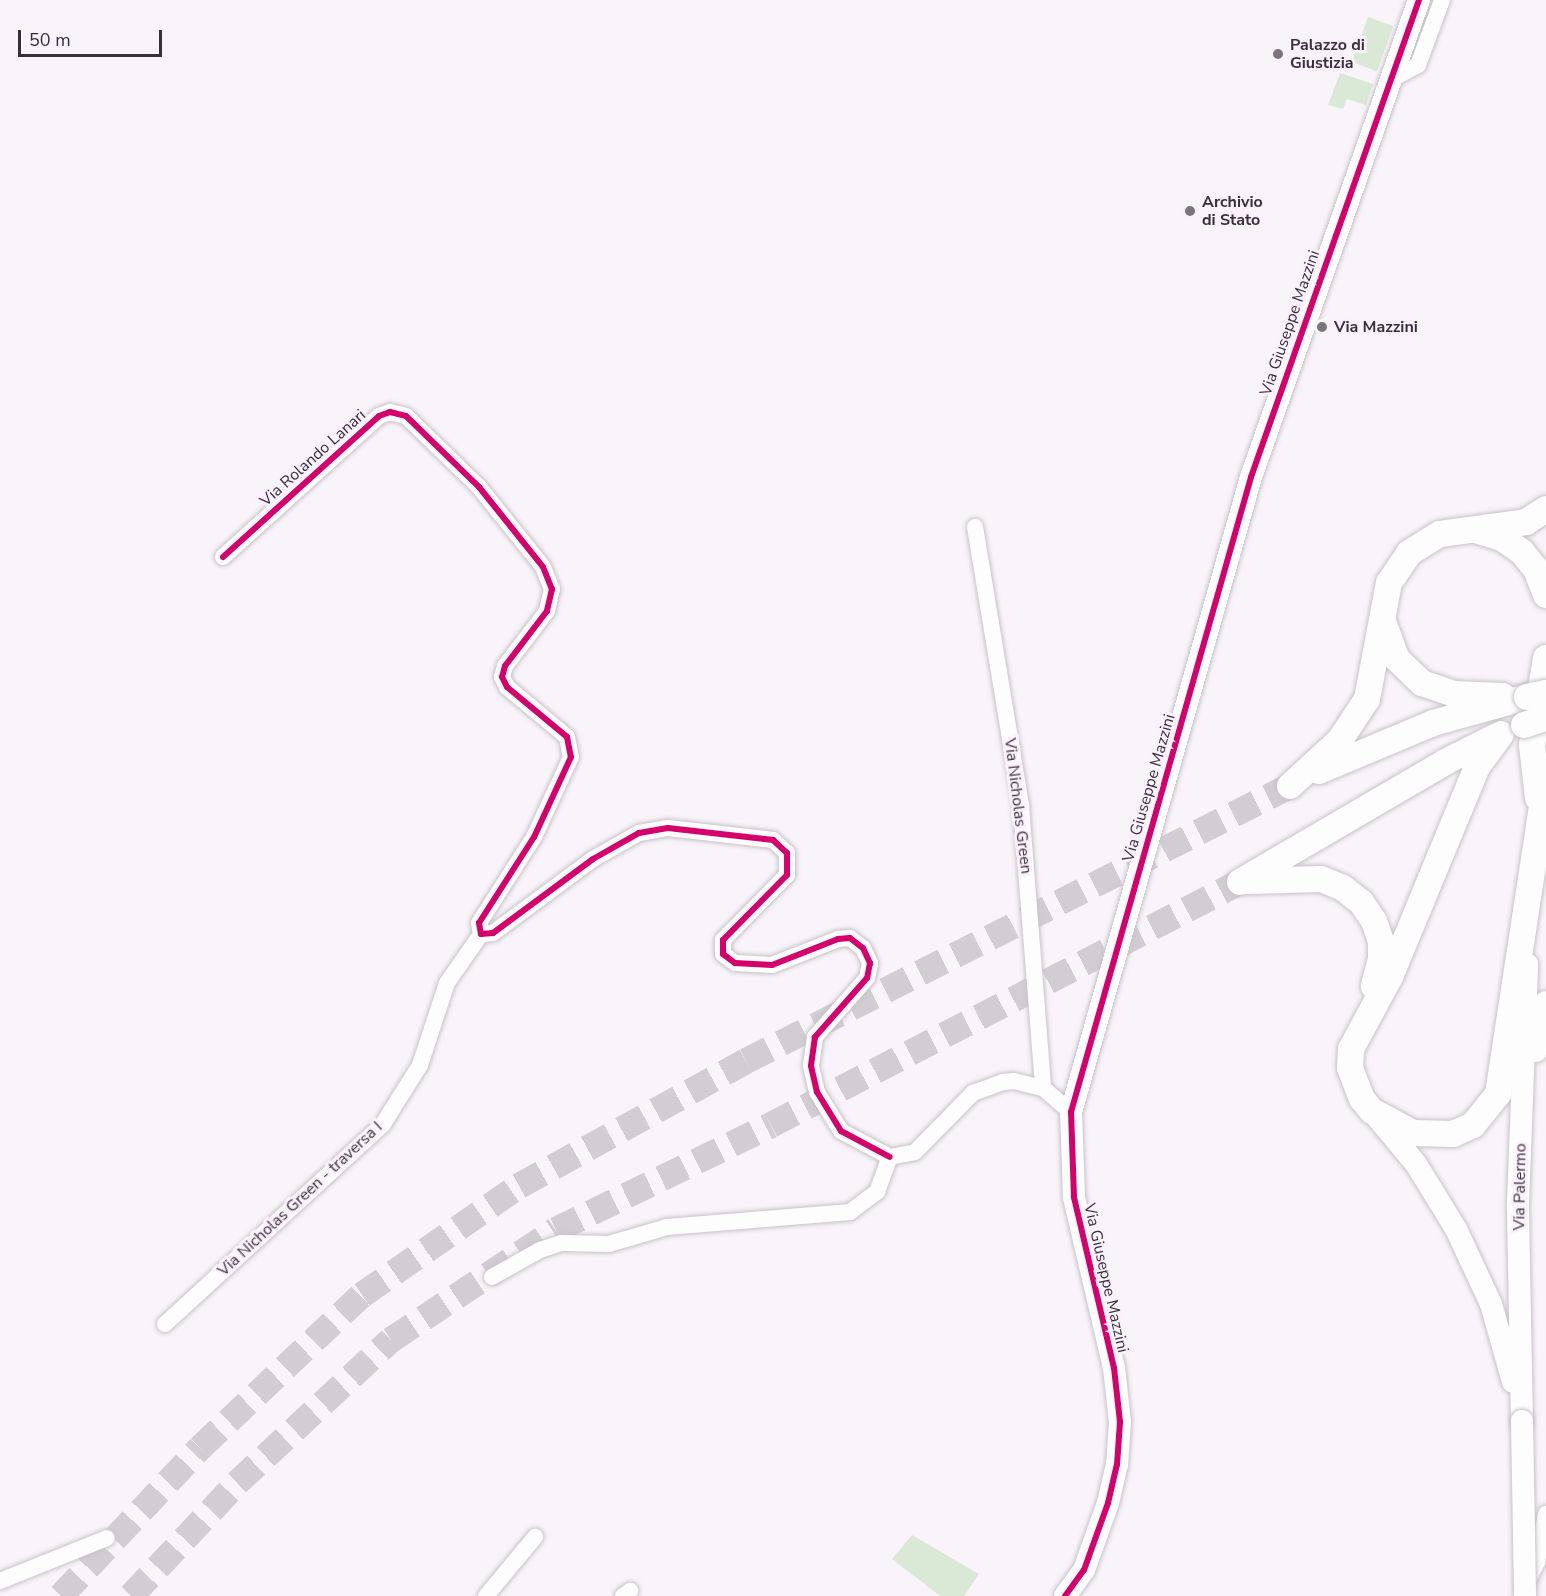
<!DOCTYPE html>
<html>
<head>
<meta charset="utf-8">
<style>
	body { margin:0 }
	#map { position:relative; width:1546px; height:1596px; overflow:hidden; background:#f9f4f9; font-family:"Nunito Sans",sans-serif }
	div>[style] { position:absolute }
	.green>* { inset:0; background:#dae8d6; transform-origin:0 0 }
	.primary-tunnel>* { height:26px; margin-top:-13px; transform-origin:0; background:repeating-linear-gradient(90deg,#d2cdd3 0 26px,transparent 0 39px) }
	.roads { filter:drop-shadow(0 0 2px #c8c2c9) drop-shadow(0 0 2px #c8c2c9) }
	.street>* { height:16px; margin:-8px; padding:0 8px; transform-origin:8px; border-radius:8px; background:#fefdfe }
	.secondary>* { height:22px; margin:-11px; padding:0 11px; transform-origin:11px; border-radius:11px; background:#fefdfe }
	.primary>* { height:26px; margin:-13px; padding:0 13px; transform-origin:13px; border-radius:13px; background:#fefdfe }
	.bridges { filter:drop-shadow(0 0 2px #c8c2c9) drop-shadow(0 0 2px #c8c2c9) }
	.secondary-bridge>* { height:22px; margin:-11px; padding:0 11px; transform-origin:11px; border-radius:11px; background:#fefdfe }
	.primary-bridge>* { height:26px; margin:-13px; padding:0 13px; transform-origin:13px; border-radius:13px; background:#fefdfe }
	.cycleway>* { height:6px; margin:-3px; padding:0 3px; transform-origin:3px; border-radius:3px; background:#d6006c }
	.dots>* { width:16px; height:16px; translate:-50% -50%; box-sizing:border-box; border:3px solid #faf1fc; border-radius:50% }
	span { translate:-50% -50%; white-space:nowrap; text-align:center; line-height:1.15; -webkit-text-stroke:6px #faf1fc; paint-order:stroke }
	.poi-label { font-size:16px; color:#382f39; font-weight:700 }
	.left { translate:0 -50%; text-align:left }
	.street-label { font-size:16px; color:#382f39 }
	.scale { position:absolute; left:18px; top:30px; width:144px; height:27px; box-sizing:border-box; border:3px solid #382f39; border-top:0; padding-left:8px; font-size:18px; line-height:21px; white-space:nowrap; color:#382f39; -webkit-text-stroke:4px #faf1fc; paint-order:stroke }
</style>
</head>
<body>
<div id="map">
	<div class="green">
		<i style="left:1368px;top:17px;width:27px;height:48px;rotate:20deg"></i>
		<i style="clip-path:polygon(1340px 73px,1373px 84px,1366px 105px,1347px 99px,1343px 109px,1328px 105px)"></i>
		<i style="clip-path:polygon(912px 1535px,979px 1574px,964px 1596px,940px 1596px,892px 1559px)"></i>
	</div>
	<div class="primary-tunnel">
		<i style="left:61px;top:1596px;width:203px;rotate:-46.8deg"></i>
		<i style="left:200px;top:1448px;width:223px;rotate:-43.4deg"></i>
		<i style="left:362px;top:1295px;width:191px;rotate:-34.8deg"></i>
		<i style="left:519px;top:1186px;width:259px;rotate:-28.8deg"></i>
		<i style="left:746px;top:1061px;width:610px;rotate:-26.82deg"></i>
		<i style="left:131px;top:1596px;width:155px;rotate:-46.8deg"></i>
		<i style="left:237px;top:1483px;width:210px;rotate:-42.9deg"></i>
		<i style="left:391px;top:1340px;width:198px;rotate:-33.7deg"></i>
		<i style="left:556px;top:1230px;width:239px;rotate:-26deg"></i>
		<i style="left:771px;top:1125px;width:528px;rotate:-27.39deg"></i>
	</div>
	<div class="roads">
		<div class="street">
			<i style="left:1390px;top:80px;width:32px;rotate:-28deg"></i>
			<i style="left:1418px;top:65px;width:69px;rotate:-69.7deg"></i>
			<i style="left:975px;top:527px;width:283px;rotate:80.6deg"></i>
			<i style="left:1021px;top:806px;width:283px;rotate:85.5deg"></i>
			<i style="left:223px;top:557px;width:210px;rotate:-42.1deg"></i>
			<i style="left:379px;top:416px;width:12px;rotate:-20deg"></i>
			<i style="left:390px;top:412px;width:16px;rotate:14deg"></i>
			<i style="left:406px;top:416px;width:102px;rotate:44.2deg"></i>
			<i style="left:479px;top:487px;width:102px;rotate:51.3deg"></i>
			<i style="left:543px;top:567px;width:24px;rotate:68deg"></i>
			<i style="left:552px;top:589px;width:23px;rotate:103deg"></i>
			<i style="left:547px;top:611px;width:69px;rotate:127.4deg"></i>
			<i style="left:505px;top:666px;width:11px;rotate:105deg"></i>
			<i style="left:502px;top:677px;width:11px;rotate:63deg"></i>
			<i style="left:507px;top:687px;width:78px;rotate:39.8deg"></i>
			<i style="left:567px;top:737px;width:20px;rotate:79deg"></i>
			<i style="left:571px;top:757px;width:88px;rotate:114.8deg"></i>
			<i style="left:534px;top:837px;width:102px;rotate:122.6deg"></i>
			<i style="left:479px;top:923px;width:11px;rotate:80deg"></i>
			<i style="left:481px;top:934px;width:12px;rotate:-5deg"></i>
			<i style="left:493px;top:933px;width:124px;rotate:-36.5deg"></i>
			<i style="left:593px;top:859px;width:53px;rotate:-29.5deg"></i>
			<i style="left:639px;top:833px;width:29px;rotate:-10deg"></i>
			<i style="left:668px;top:828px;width:106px;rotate:6.5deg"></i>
			<i style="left:773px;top:840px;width:19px;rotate:43deg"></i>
			<i style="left:787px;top:853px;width:22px;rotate:90deg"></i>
			<i style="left:787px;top:875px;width:91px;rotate:134.6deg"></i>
			<i style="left:723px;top:940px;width:14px;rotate:90deg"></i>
			<i style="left:723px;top:954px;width:15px;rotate:37deg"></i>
			<i style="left:735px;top:963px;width:37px;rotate:3deg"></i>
			<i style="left:772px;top:965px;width:71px;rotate:-21.5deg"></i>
			<i style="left:838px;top:939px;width:12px;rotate:-5deg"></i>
			<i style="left:850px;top:938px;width:16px;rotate:38deg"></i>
			<i style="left:863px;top:948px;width:17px;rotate:65deg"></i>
			<i style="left:870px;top:963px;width:15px;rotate:101deg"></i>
			<i style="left:867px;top:978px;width:79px;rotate:131.4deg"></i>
			<i style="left:815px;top:1037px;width:29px;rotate:98deg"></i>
			<i style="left:811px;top:1066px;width:27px;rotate:77deg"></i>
			<i style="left:817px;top:1092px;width:46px;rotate:58.4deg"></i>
			<i style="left:841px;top:1131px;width:55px;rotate:28deg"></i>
			<i style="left:890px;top:1157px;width:25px;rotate:-11deg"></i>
			<i style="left:915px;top:1152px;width:83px;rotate:-45.5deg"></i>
			<i style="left:973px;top:1093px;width:32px;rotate:-20deg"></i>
			<i style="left:1003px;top:1082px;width:11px;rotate:-5deg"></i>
			<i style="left:1014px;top:1081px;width:30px;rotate:14deg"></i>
			<i style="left:1043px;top:1088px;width:37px;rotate:41deg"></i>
			<i style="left:492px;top:1277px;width:55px;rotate:-29.4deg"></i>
			<i style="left:540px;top:1250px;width:22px;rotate:-18deg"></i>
			<i style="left:561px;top:1243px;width:48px;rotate:1.2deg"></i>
			<i style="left:609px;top:1244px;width:60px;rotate:-16.3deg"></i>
			<i style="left:667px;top:1227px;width:184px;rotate:-4.7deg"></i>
			<i style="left:850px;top:1212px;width:34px;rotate:-37deg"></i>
			<i style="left:877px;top:1192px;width:37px;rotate:-70deg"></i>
			<i style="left:165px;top:1324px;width:296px;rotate:-42.5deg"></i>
			<i style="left:383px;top:1124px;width:70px;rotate:-57.9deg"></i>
			<i style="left:420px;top:1065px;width:86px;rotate:-71.8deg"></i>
			<i style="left:447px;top:983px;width:60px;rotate:-55.2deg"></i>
			<i style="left:0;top:1581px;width:115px;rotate:-21.9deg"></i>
			<i style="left:1527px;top:1582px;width:22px;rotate:-63deg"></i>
			<i style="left:1537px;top:1562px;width:49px;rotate:-79.4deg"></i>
			<i style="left:486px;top:1596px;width:77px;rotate:-50.3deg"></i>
			<i style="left:623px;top:1596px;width:9px;rotate:-36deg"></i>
		</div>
		<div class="secondary">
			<i style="left:1536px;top:1051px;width:50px;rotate:-78.5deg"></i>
			<i style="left:1376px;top:1116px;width:62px;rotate:50.2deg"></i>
			<i style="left:1416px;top:1164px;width:76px;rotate:58.4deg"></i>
			<i style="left:1456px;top:1229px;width:83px;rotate:65deg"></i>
			<i style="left:1491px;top:1304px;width:81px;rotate:74.2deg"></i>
			<i style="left:1522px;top:1421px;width:218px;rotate:-91.1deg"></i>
			<i style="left:1518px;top:1203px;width:239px;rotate:-87.8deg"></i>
			<i style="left:1065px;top:1596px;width:32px;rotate:-54deg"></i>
			<i style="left:1084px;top:1570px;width:71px;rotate:-70.3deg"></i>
			<i style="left:1108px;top:1503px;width:39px;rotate:-77deg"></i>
			<i style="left:1117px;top:1465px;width:43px;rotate:-86deg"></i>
			<i style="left:1120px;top:1422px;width:54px;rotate:-96.3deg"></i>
			<i style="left:1114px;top:1368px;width:176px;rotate:-103.2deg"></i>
			<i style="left:1074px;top:1197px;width:85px;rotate:-92deg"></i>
			<i style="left:1071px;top:1112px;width:660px;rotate:-74.17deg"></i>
			<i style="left:1251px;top:477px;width:506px;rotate:-70.6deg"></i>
		</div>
		<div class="primary">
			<i style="left:1479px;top:531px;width:24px;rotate:17deg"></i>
			<i style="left:1502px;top:538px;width:24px;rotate:35deg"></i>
			<i style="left:1522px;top:552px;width:22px;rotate:51deg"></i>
			<i style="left:1536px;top:569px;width:28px;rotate:69deg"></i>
			<i style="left:1384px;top:624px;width:37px;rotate:70deg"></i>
			<i style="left:1397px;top:659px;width:35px;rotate:44deg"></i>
			<i style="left:1422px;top:683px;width:34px;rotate:19deg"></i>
			<i style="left:1454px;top:694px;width:49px;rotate:2.3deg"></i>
			<i style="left:1501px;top:734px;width:41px;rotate:126deg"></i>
			<i style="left:1477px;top:767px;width:225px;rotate:112.5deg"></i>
			<i style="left:1391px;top:975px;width:84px;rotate:118.4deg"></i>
			<i style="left:1351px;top:1049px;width:19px;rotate:93deg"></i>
			<i style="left:1350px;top:1068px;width:33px;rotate:69deg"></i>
			<i style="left:1362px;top:1099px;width:16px;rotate:50deg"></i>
			<i style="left:1372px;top:1111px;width:47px;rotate:28.2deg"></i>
			<i style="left:1413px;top:1133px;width:40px;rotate:1.4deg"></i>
			<i style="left:1453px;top:1134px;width:22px;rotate:-24deg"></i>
			<i style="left:1473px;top:1125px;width:40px;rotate:-51deg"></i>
			<i style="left:1498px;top:1094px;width:319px;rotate:-81.3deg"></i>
			<i style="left:1319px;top:771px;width:124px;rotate:-22.8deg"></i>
			<i style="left:1433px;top:723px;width:98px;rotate:-15.5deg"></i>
			<i style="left:1290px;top:786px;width:68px;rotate:-42.6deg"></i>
			<i style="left:1340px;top:740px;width:49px;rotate:-56.6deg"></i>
			<i style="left:1367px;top:699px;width:118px;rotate:-79.3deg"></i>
			<i style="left:1389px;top:583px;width:36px;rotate:-56deg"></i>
			<i style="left:1409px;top:553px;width:36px;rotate:-32deg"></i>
			<i style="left:1440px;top:534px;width:87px;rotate:-7.9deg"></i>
			<i style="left:1526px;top:522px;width:24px;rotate:-33deg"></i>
			<i style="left:1538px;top:798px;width:53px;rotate:-96.5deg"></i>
			<i style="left:1532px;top:745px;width:88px;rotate:-80.9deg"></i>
			<i style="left:1249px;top:881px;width:72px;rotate:-1.6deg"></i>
			<i style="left:1321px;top:879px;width:24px;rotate:22deg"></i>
			<i style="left:1343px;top:888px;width:23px;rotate:38deg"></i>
			<i style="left:1361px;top:902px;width:23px;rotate:56deg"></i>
			<i style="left:1374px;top:921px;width:21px;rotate:71deg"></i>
			<i style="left:1381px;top:941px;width:18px;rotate:90deg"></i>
			<i style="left:1381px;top:959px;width:28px;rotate:105deg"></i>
			<i style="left:1240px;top:882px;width:238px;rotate:-30.3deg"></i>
			<i style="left:1445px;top:762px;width:56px;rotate:-26.6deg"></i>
		</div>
	</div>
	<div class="bridges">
		<div class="secondary-bridge">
			<i style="left:1522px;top:1421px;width:175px;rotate:89deg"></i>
		</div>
		<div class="primary-bridge">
			<i style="left:1527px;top:697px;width:19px;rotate:-12deg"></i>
			<i style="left:1524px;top:725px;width:23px;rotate:-18deg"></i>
		</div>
	</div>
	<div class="cycleway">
		<i style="left:223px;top:557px;width:210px;rotate:-42.1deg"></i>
		<i style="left:379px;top:416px;width:12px;rotate:-20deg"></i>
		<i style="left:390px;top:412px;width:16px;rotate:14deg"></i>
		<i style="left:406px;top:416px;width:102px;rotate:44.2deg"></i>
		<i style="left:479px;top:487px;width:102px;rotate:51.3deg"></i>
		<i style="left:543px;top:567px;width:24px;rotate:68deg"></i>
		<i style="left:552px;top:589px;width:23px;rotate:103deg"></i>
		<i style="left:547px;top:611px;width:69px;rotate:127.4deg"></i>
		<i style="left:505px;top:666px;width:11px;rotate:105deg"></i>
		<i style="left:502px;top:677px;width:11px;rotate:63deg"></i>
		<i style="left:507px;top:687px;width:78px;rotate:39.8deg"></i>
		<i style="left:567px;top:737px;width:20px;rotate:79deg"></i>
		<i style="left:571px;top:757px;width:88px;rotate:114.8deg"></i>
		<i style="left:534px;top:837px;width:102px;rotate:122.6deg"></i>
		<i style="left:479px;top:923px;width:11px;rotate:80deg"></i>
		<i style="left:481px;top:934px;width:12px;rotate:-5deg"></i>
		<i style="left:493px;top:933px;width:124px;rotate:-36.5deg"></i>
		<i style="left:593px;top:859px;width:53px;rotate:-29.5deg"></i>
		<i style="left:639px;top:833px;width:29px;rotate:-10deg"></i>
		<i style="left:668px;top:828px;width:106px;rotate:6.5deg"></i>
		<i style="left:773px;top:840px;width:19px;rotate:43deg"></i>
		<i style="left:787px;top:853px;width:22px;rotate:90deg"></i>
		<i style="left:787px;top:875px;width:91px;rotate:134.6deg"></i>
		<i style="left:723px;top:940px;width:14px;rotate:90deg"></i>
		<i style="left:723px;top:954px;width:15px;rotate:37deg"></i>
		<i style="left:735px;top:963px;width:37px;rotate:3deg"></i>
		<i style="left:772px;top:965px;width:71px;rotate:-21.5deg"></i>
		<i style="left:838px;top:939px;width:12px;rotate:-5deg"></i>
		<i style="left:850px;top:938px;width:16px;rotate:38deg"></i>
		<i style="left:863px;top:948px;width:17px;rotate:65deg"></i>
		<i style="left:870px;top:963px;width:15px;rotate:101deg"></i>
		<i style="left:867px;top:978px;width:79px;rotate:131.4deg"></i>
		<i style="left:815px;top:1037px;width:29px;rotate:98deg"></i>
		<i style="left:811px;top:1066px;width:27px;rotate:77deg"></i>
		<i style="left:817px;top:1092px;width:46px;rotate:58.4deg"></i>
		<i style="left:841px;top:1131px;width:55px;rotate:28deg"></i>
		<i style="left:1065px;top:1596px;width:32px;rotate:-54deg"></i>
		<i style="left:1084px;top:1570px;width:71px;rotate:-70.3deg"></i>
		<i style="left:1108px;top:1503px;width:39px;rotate:-77deg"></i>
		<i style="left:1117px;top:1465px;width:43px;rotate:-86deg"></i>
		<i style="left:1120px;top:1422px;width:54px;rotate:-96.3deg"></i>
		<i style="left:1114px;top:1368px;width:176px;rotate:-103.2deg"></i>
		<i style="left:1074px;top:1197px;width:85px;rotate:-92deg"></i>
		<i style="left:1071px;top:1112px;width:660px;rotate:-74.17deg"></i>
		<i style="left:1251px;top:477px;width:506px;rotate:-70.6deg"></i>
	</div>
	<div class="dots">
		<i style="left:1278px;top:54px;background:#7c747c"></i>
		<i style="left:1190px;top:211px;background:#7c747c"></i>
		<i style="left:1322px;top:327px;background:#7c747c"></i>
	</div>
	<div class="poi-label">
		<span class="left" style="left:1290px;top:54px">Palazzo di<br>Giustizia</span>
		<span class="left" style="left:1202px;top:211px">Archivio<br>di Stato</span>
		<span class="left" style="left:1334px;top:327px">Via Mazzini</span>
	</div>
	<div class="street-label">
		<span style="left:1290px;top:323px;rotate:-71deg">Via Giuseppe Mazzini</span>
		<span style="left:313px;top:458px;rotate:-42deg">Via Rolando Lanari</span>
		<span style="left:1149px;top:788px;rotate:-74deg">Via Giuseppe Mazzini</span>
		<span style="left:1018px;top:806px;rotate:83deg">Via Nicholas Green</span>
		<span style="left:1520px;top:1187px;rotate:-89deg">Via Palermo</span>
		<span style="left:300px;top:1199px;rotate:-43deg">Via Nicholas Green - traversa I</span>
		<span style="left:1106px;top:1278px;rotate:77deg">Via Giuseppe Mazzini</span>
	</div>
	<div class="scale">50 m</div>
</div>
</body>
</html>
